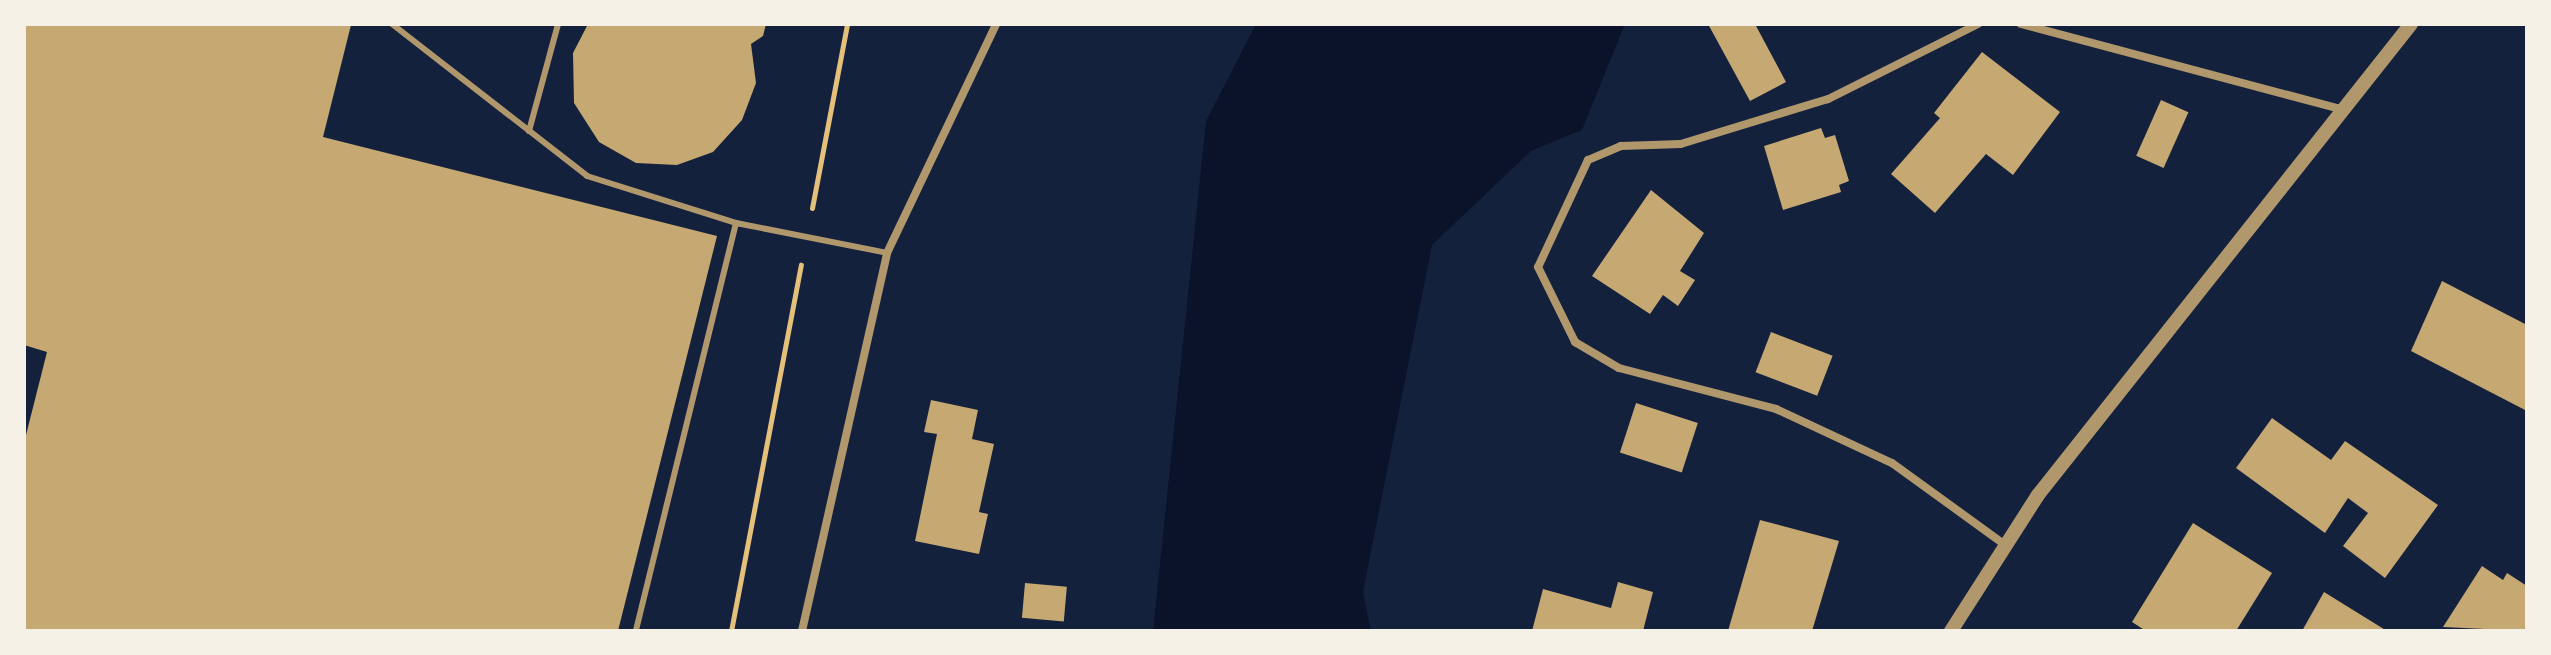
<!DOCTYPE html>
<html>
<head>
<meta charset="utf-8">
<style>
	body { margin:0 }
	#map { position:relative; width:2551px; height:655px; overflow:hidden; background:#14213d; font-family:Georgia,serif }
	div>[style] { position:absolute }
	.water>* { inset:0; background:#0b132b }
	.building>* { inset:0; background:#c6a872; transform-origin:0 0 }
	.path>* { height:5px; margin:-2.5px; padding:0 2.5px; transform-origin:2.5px; border-radius:2.5px; background:#e5c07b }
	.service>* { height:6px; margin:-3px; padding:0 3px; transform-origin:3px; border-radius:3px; background:#b1986c }
	.minor>* { height:8px; margin:-4px; padding:0 4px; transform-origin:4px; border-radius:4px; background:#b1986c }
	.tertiary>* { height:14px; margin:-7px; padding:0 7px; transform-origin:7px; border-radius:7px; background:#b1986c }
	span { translate:-50% -50%; white-space:nowrap; text-align:center; line-height:1.15; -webkit-text-stroke:6px #f6f1e7; paint-order:stroke }
	.frame { position:absolute; inset:0; border:26px solid #f6f1e7; pointer-events:none }
</style>
</head>
<body>
<div id="map">
	<div class="water">
		<i style="clip-path:polygon(1256px 24px,1625px 24px,1582px 130px,1531px 151px,1432px 245px,1363px 592px,1371px 631px,1153px 631px,1206px 121px)"></i>
	</div>
	<div class="building">
		<i style="clip-path:polygon(24px 24px,351px 25px,323px 137px,717px 236px,618px 631px,24px 631px,24px 443px,47px 352px,24px 345px)"></i>
		<i style="clip-path:polygon(588px 24px,766px 24px,763px 36px,751px 44px,756px 83px,742px 120px,713px 152px,677px 165px,636px 163px,599px 142px,574px 103px,573px 53px)"></i>
		<i style="clip-path:polygon(1708px 24px,1755px 24px,1786px 82px,1750px 101px)"></i>
		<i style="clip-path:polygon(1982px 52px,2060px 112px,2013px 175px,1986px 154px,1935px 213px,1891px 174px,1940px 118px,1934px 113px)"></i>
		<i style="left:2161px;top:100px;width:30px;height:61px;rotate:24deg"></i>
		<i style="clip-path:polygon(1821px 128px,1825px 138px,1835px 135px,1849px 181px,1839px 185px,1841px 192px,1783px 210px,1764px 146px)"></i>
		<i style="clip-path:polygon(1651px 190px,1704px 233px,1680px 271px,1695px 280px,1678px 306px,1663px 295px,1650px 314px,1592px 276px)"></i>
		<i style="clip-path:polygon(2442px 281px,2527px 325px,2527px 411px,2411px 351px)"></i>
		<i style="left:1771px;top:332px;width:66px;height:43px;rotate:21deg"></i>
		<i style="clip-path:polygon(931px 400px,978px 410px,972px 439px,994px 444px,979px 512px,988px 514px,979px 554px,915px 541px,937px 434px,924px 432px)"></i>
		<i style="left:1636px;top:403px;width:65px;height:52px;rotate:18deg"></i>
		<i style="clip-path:polygon(2272px 418px,2331px 460px,2345px 441px,2438px 505px,2385px 578px,2343px 546px,2368px 513px,2348px 498px,2325px 533px,2236px 468px)"></i>
		<i style="clip-path:polygon(1760px 520px,1839px 541px,1812px 631px,1728px 631px)"></i>
		<i style="clip-path:polygon(2193px 523px,2272px 573px,2236px 631px,2146px 631px,2132px 622px)"></i>
		<i style="clip-path:polygon(2482px 566px,2503px 580px,2507px 573px,2527px 586px,2527px 631px,2443px 627px)"></i>
		<i style="clip-path:polygon(1618px 582px,1653px 592px,1643px 631px,1532px 631px,1543px 589px,1611px 608px)"></i>
		<i style="left:1025px;top:583px;width:42px;height:35px;rotate:5deg"></i>
		<i style="clip-path:polygon(2324px 592px,2387px 631px,2302px 631px)"></i>
	</div>
	<div class="path">
		<i style="left:812px;top:208px;width:187px;rotate:-79.2deg"></i>
		<i style="left:731px;top:631px;width:373px;rotate:-79.2deg"></i>
	</div>
	<div class="service">
		<i style="left:392px;top:24px;width:247px;rotate:37.9deg"></i>
		<i style="left:587px;top:176px;width:156px;rotate:17.5deg"></i>
		<i style="left:736px;top:223px;width:420px;rotate:103.8deg"></i>
		<i style="left:529px;top:131px;width:111px;rotate:-74.8deg"></i>
		<i style="left:736px;top:223px;width:154px;rotate:11.2deg"></i>
	</div>
	<div class="minor">
		<i style="left:1978px;top:24px;width:168px;rotate:153.4deg"></i>
		<i style="left:1828px;top:99px;width:154px;rotate:163deg"></i>
		<i style="left:1681px;top:144px;width:60px;rotate:178.1deg"></i>
		<i style="left:1621px;top:146px;width:36px;rotate:157deg"></i>
		<i style="left:1588px;top:160px;width:118px;rotate:115deg"></i>
		<i style="left:1538px;top:267px;width:84px;rotate:63.7deg"></i>
		<i style="left:1575px;top:342px;width:51px;rotate:30.6deg"></i>
		<i style="left:1619px;top:368px;width:162px;rotate:14.6deg"></i>
		<i style="left:1776px;top:409px;width:128px;rotate:25deg"></i>
		<i style="left:1892px;top:463px;width:138px;rotate:35.9deg"></i>
		<i style="left:2021px;top:24px;width:334px;rotate:14.9deg"></i>
		<i style="left:802px;top:631px;width:387px;rotate:-77.3deg"></i>
		<i style="left:887px;top:253px;width:254px;rotate:-64.5deg"></i>
	</div>
	<div class="tertiary">
		<i style="left:1951px;top:631px;width:161px;rotate:-57.4deg"></i>
		<i style="left:2038px;top:495px;width:601px;rotate:-51.62deg"></i>
	</div>
	<div class="frame"></div>
</div>
</body>
</html>
